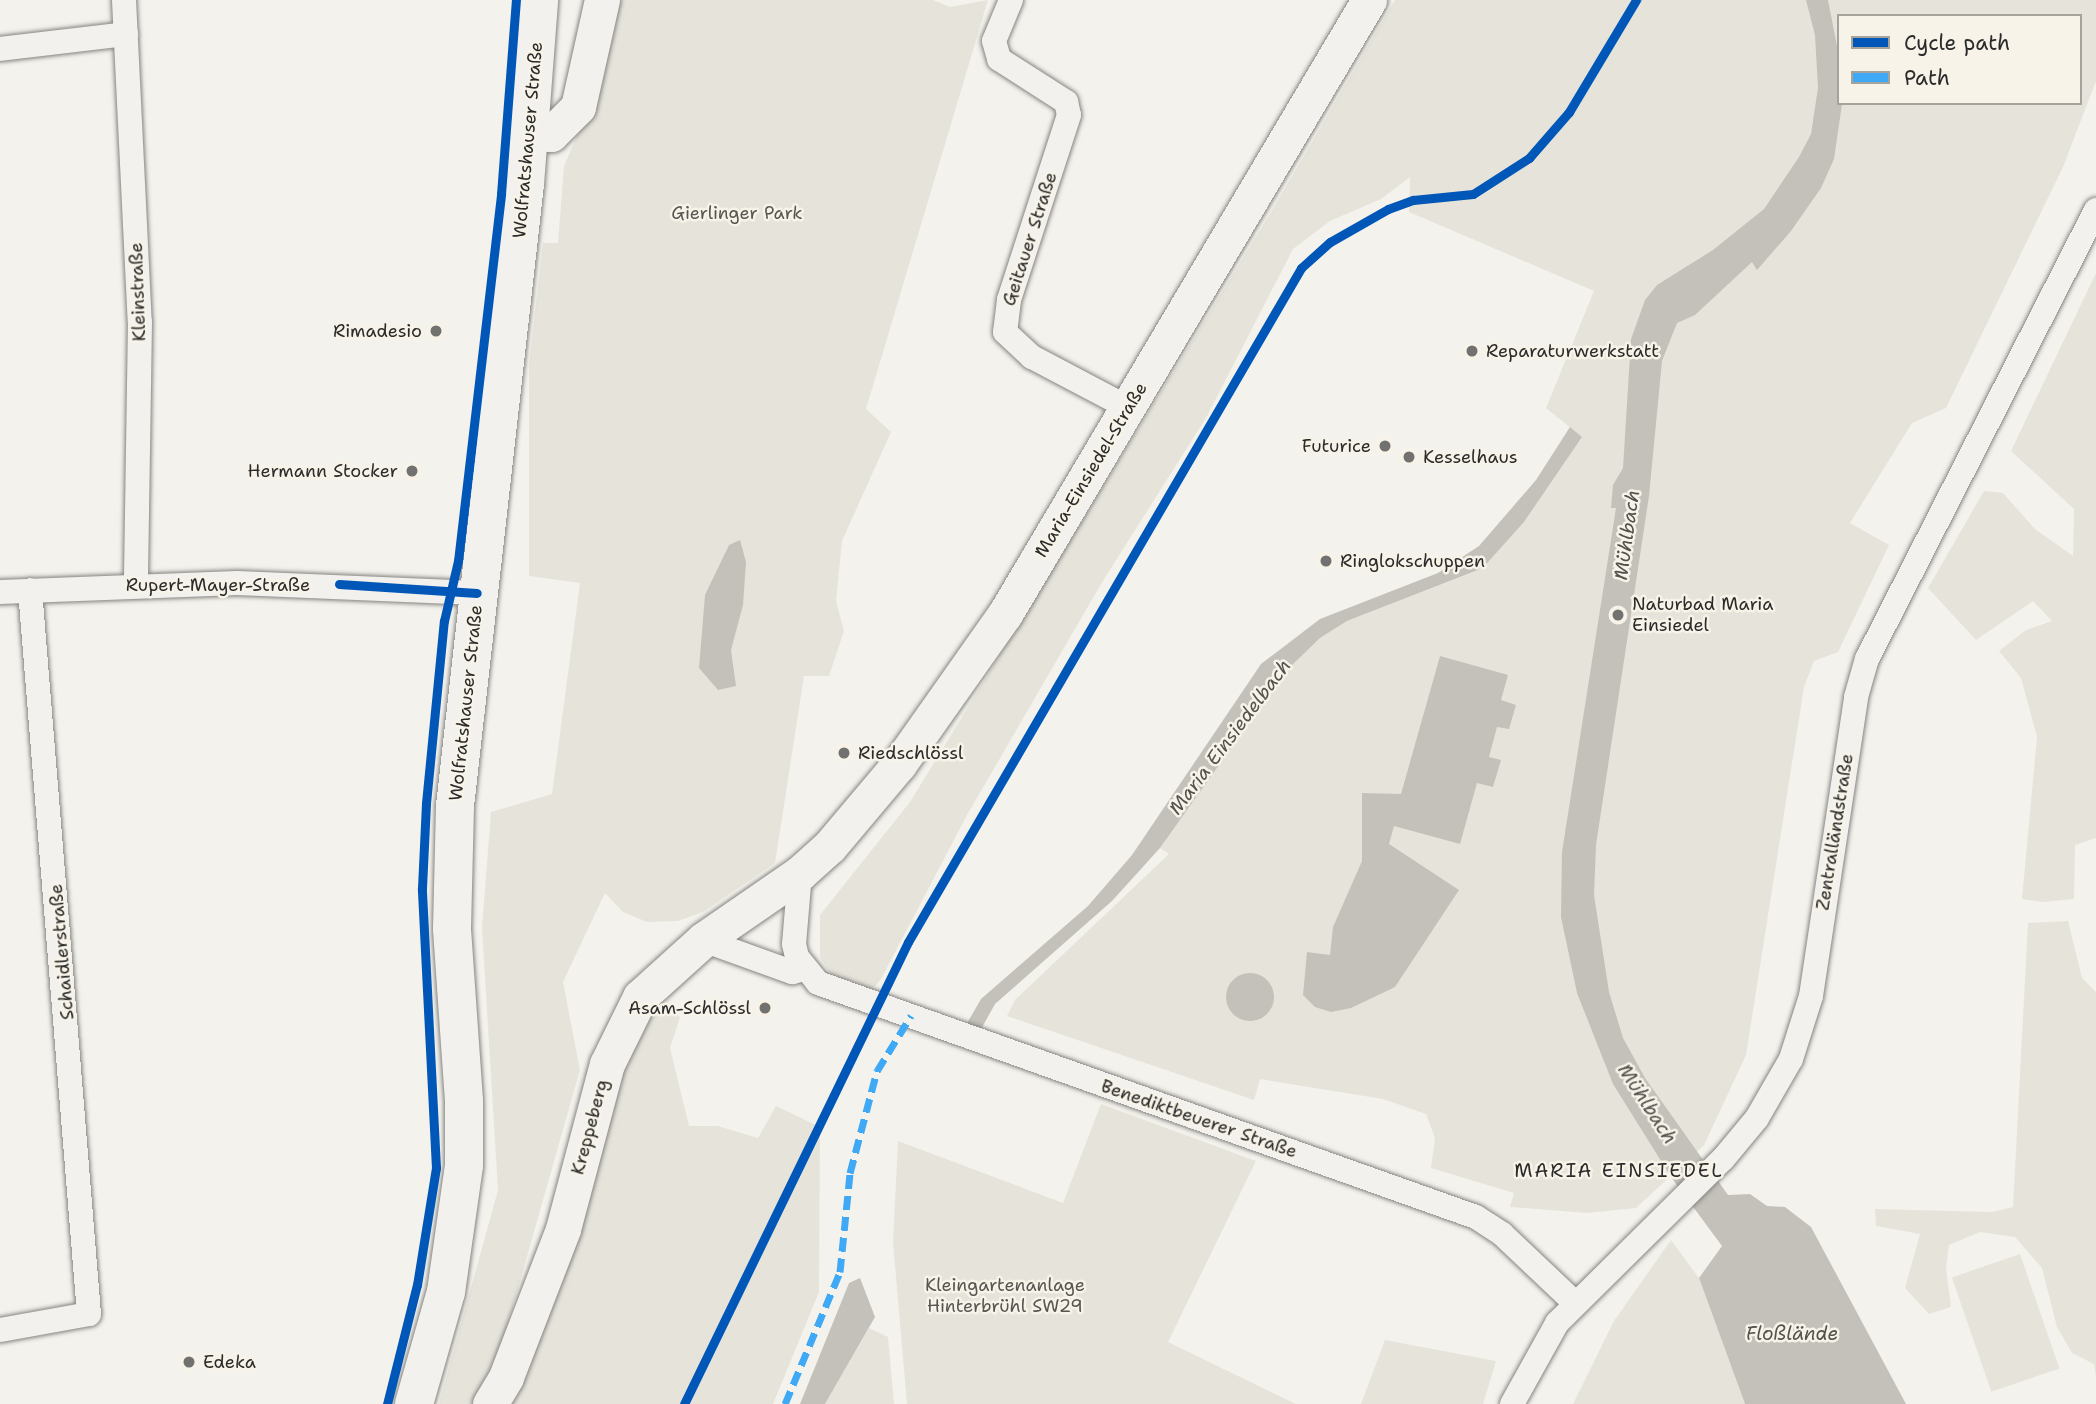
<!DOCTYPE html>
<html>
<head>
<meta charset="utf-8">
<style>
	body { margin:0 }
	#map { position:relative; width:2096px; height:1404px; overflow:hidden; background:#f4f2ec; font-family:"Shantell Sans",sans-serif }
	div>[style] { position:absolute }
	.green>* { inset:0; background:#e6e3da; transform-origin:0 0 }
	.water>* { inset:0; background:#c4c1ba }
	.round { border-radius:50% }
	.roads { filter:drop-shadow(0 0 2px #858582) drop-shadow(0 0 2px #858582) }
	.street>* { height:24px; margin:-12px; padding:0 12px; transform-origin:12px; border-radius:12px; background:#f2f1ed }
	.secondary>* { height:35px; margin:-17.5px; padding:0 17.5px; transform-origin:17.5px; border-radius:17.5px; background:#f2f1ed }
	.primary>* { height:38px; margin:-19px; padding:0 19px; transform-origin:19px; border-radius:19px; background:#f2f1ed }
	.quiet>* { height:7px; margin-top:-3.5px; transform-origin:0; background:repeating-linear-gradient(90deg,#3fa9f5 0 14px,transparent 0 21px) }
	.cycleway>* { height:9px; margin:-4.5px; padding:0 4.5px; transform-origin:4.5px; border-radius:4.5px; background:#0057b8 }
	.dots>* { width:19px; height:19px; translate:-50% -50%; box-sizing:border-box; border:4px solid #f7f3e8; border-radius:50% }
	span { translate:-50% -50%; white-space:nowrap; text-align:center; line-height:1.15; -webkit-text-stroke:5px #f7f3e8; paint-order:stroke }
	.street-label { font-size:18px; color:#2b2b2b }
	.park-label { font-size:18px; color:#575653 }
	.poi-label { font-size:18px; color:#2b2b2b }
	.right { translate:-100% -50%; text-align:right }
	.left { translate:0 -50%; text-align:left }
	.water-label { font-size:19px; color:#53524f; font-style:italic }
	.neighbourhood-label { font-size:19px; color:#2b2b2b; letter-spacing:2px }
	.legend { position:absolute; left:1837px; top:14px; width:245px; height:91px; box-sizing:border-box; background:#f7f3e8; border:2px solid #a5a39c; margin:0; padding:9px 12px; list-style:none; font-size:21px; color:#2b2b2b }
	.legend li { display:flex; align-items:center; gap:14px; height:35px }
	.legend b { width:35px; border:2px solid #a5a39c }
</style>
</head>
<body>
<div id="map">
	<div class="green">
		<i style="clip-path:polygon(612px 0,933px 0,950px 7px,988px 0,866px 409px,891px 432px,842px 541px,836px 601px,844px 631px,829px 676px,804px 676px,775px 863px,703px 912px,678px 921px,647px 922px,623px 912px,605px 893px,563px 982px,580px 1070px,497px 1362px,474px 1404px,439px 1404px,498px 1190px,482px 928px,491px 812px,552px 794px,580px 583px,529px 576px,529px 365px,543px 243px,558px 243px,564px 166px,590px 106px)"></i>
		<i style="clip-path:polygon(evenodd,1395px 0,2096px 0,2096px 81px,2063px 167px,1946px 408px,1912px 423px,1850px 523px,1889px 545px,1838px 652px,1814px 661px,1804px 687px,1746px 1055px,1704px 1145px,1636px 1208px,1587px 1213px,1510px 1207px,1514px 1193px,1431px 1168px,1435px 1138px,1426px 1114px,1383px 1099px,1260px 1079px,1254px 1100px,1007px 1016px,1015px 1000px,1169px 854px,1160px 848px,1286px 671px,1320px 638px,1347px 621px,1479px 570px,1524px 522px,1582px 437px,1546px 408px,1594px 291px,1409px 212px,1410px 177px,1381px 199px,1330px 221px,1293px 249px,1206px 418px,1104px 579px,967px 815px,881px 979px,872px 990px,832px 976px,820px 957px,820px 915px,910px 802px,1270px 214px,1395px 0,1839px 16px,2080px 16px,2080px 103px,1839px 103px,1839px 16px)"></i>
		<i style="clip-path:polygon(2096px 273px,2096px 838px,2075px 845px,2074px 899px,2043px 902px,2022px 899px,2037px 737px,2021px 678px,1999px 651px,2026px 630px,2052px 621px,2033px 601px,1976px 640px,1928px 588px,1984px 491px,2003px 493px,2035px 529px,2073px 556px,2074px 509px,2011px 451px)"></i>
		<i style="clip-path:polygon(2068px 921px,2082px 978px,2096px 992px,2096px 1376px,2094px 1364px,2072px 1353px,2057px 1327px,2042px 1268px,2015px 1237px,1980px 1232px,1949px 1245px,1946px 1268px,1951px 1307px,1929px 1314px,1905px 1288px,1920px 1234px,1876px 1226px,1875px 1209px,1992px 1212px,2013px 1207px,2028px 923px)"></i>
		<i style="clip-path:polygon(654px 993px,680px 1017px,670px 1048px,689px 1126px,718px 1126px,758px 1138px,776px 1106px,820px 1127px,819px 1292px,773px 1404px,501px 1404px,616px 1071px)"></i>
		<i style="clip-path:polygon(1101px 1104px,1256px 1161px,1168px 1342px,1296px 1404px,907px 1404px,893px 1242px,898px 1141px,1063px 1203px)"></i>
		<i style="clip-path:polygon(1671px 1240px,1699px 1278px,1745px 1404px,1573px 1404px,1614px 1321px)"></i>
		<i style="left:2020px;top:1254px;width:121px;height:72px;rotate:71deg"></i>
		<i style="clip-path:polygon(869px 1328px,888px 1337px,894px 1404px,825px 1404px)"></i>
		<i style="clip-path:polygon(1385px 1340px,1496px 1361px,1483px 1404px,1361px 1404px)"></i>
	</div>
	<div class="water">
		<i style="clip-path:polygon(1806px 0,1828px 0,1837px 46px,1839px 103px,1842px 104px,1834px 159px,1821px 188px,1791px 231px,1757px 270px,1752px 262px,1695px 315px,1677px 323px,1662px 361px,1649px 496px,1596px 845px,1594px 895px,1609px 992px,1623px 1038px,1645px 1078px,1728px 1195px,1750px 1194px,1767px 1206px,1785px 1207px,1811px 1227px,1906px 1404px,1745px 1404px,1699px 1278px,1722px 1246px,1671px 1177px,1613px 1084px,1577px 993px,1561px 917px,1562px 852px,1616px 508px,1611px 508px,1613px 485px,1623px 468px,1631px 339px,1645px 300px,1657px 285px,1713px 250px,1764px 209px,1799px 157px,1811px 134px,1818px 88px,1815px 35px)"></i>
		<i style="clip-path:polygon(1570px 427px,1582px 437px,1524px 522px,1488px 562px,1478px 570px,1347px 621px,1320px 638px,1286px 671px,1160px 848px,1112px 901px,995px 1004px,980px 1031px,966px 1025px,981px 999px,1088px 906px,1132px 855px,1261px 664px,1320px 619px,1438px 573px,1479px 546px,1536px 480px)"></i>
		<i style="clip-path:polygon(740px 540px,746px 562px,743px 605px,731px 650px,736px 686px,718px 690px,699px 668px,705px 595px,729px 545px)"></i>
		<i style="clip-path:polygon(1440px 656px,1508px 675px,1501px 700px,1516px 705px,1509px 729px,1497px 727px,1489px 757px,1501px 760px,1493px 787px,1477px 783px,1460px 844px,1394px 826px,1389px 844px,1459px 890px,1395px 987px,1351px 1008px,1331px 1012px,1315px 1007px,1303px 995px,1307px 952px,1330px 955px,1333px 927px,1362px 861px,1362px 793px,1401px 794px)"></i>
		<i class="round" style="left:1226px;top:973px;width:48px;height:48px"></i>
		<i style="clip-path:polygon(860px 1278px,875px 1317px,825px 1404px,800px 1404px,849px 1283px)"></i>
	</div>
	<div class="roads">
		<div class="street">
			<i style="left:124px;top:0;width:322px;rotate:87.2deg"></i>
			<i style="left:140px;top:322px;width:263px;rotate:90.9deg"></i>
			<i style="left:1011px;top:0;width:44px;rotate:112.5deg"></i>
			<i style="left:994px;top:41px;width:19px;rotate:74deg"></i>
			<i style="left:999px;top:59px;width:80px;rotate:32.7deg"></i>
			<i style="left:1066px;top:102px;width:13px;rotate:77deg"></i>
			<i style="left:1069px;top:115px;width:194px;rotate:108deg"></i>
			<i style="left:1009px;top:300px;width:32px;rotate:97deg"></i>
			<i style="left:1005px;top:332px;width:37px;rotate:43deg"></i>
			<i style="left:1032px;top:357px;width:107px;rotate:27.8deg"></i>
			<i style="left:0;top:49px;width:127px;rotate:-6.8deg"></i>
			<i style="left:0;top:592px;width:237px;rotate:-2.2deg"></i>
			<i style="left:237px;top:583px;width:240px;rotate:2.4deg"></i>
			<i style="left:800px;top:873px;width:71px;rotate:94.8deg"></i>
			<i style="left:794px;top:944px;width:13px;rotate:77deg"></i>
			<i style="left:797px;top:957px;width:33px;rotate:51deg"></i>
			<i style="left:818px;top:983px;width:698px;rotate:19.58deg"></i>
			<i style="left:1476px;top:1217px;width:31px;rotate:33deg"></i>
			<i style="left:1502px;top:1234px;width:100px;rotate:43.4deg"></i>
			<i style="left:703px;top:940px;width:95px;rotate:19.8deg"></i>
			<i style="left:792px;top:972px;width:12px;rotate:-14deg"></i>
			<i style="left:0;top:1330px;width:90px;rotate:-10.2deg"></i>
			<i style="left:89px;top:1314px;width:726px;rotate:-94.66deg"></i>
			<i style="left:1512px;top:1404px;width:93px;rotate:-60.9deg"></i>
			<i style="left:1557px;top:1323px;width:233px;rotate:-44.7deg"></i>
			<i style="left:1723px;top:1159px;width:53px;rotate:-50.3deg"></i>
			<i style="left:1757px;top:1118px;width:68px;rotate:-60deg"></i>
			<i style="left:1791px;top:1059px;width:66px;rotate:-72.4deg"></i>
			<i style="left:1811px;top:996px;width:302px;rotate:-81.4deg"></i>
			<i style="left:1856px;top:697px;width:40px;rotate:-74deg"></i>
			<i style="left:1867px;top:659px;width:504px;rotate:-62.98deg"></i>
		</div>
		<div class="secondary">
			<i style="left:530px;top:133px;width:21px;rotate:3deg"></i>
			<i style="left:551px;top:134px;width:38px;rotate:-45deg"></i>
			<i style="left:578px;top:107px;width:110px;rotate:-77.4deg"></i>
			<i style="left:490px;top:1404px;width:31px;rotate:-59deg"></i>
			<i style="left:506px;top:1377px;width:159px;rotate:-68.9deg"></i>
			<i style="left:563px;top:1229px;width:171px;rotate:-75.1deg"></i>
			<i style="left:607px;top:1064px;width:75px;rotate:-63.8deg"></i>
			<i style="left:640px;top:997px;width:85px;rotate:-42.1deg"></i>
			<i style="left:703px;top:940px;width:118px;rotate:-34.6deg"></i>
			<i style="left:800px;top:873px;width:40px;rotate:-42deg"></i>
			<i style="left:830px;top:846px;width:107px;rotate:-49.9deg"></i>
			<i style="left:899px;top:764px;width:184px;rotate:-54.8deg"></i>
			<i style="left:1005px;top:614px;width:714px;rotate:-59.34deg"></i>
		</div>
		<div class="primary">
			<i style="left:414px;top:1404px;width:116px;rotate:-74.1deg"></i>
			<i style="left:446px;top:1292px;width:128px;rotate:-81.9deg"></i>
			<i style="left:464px;top:1165px;width:64px;rotate:-90deg"></i>
			<i style="left:464px;top:1101px;width:172px;rotate:-94deg"></i>
			<i style="left:452px;top:929px;width:123px;rotate:-88.6deg"></i>
			<i style="left:455px;top:806px;width:626px;rotate:-83.58deg"></i>
			<i style="left:525px;top:184px;width:185px;rotate:-85.6deg"></i>
		</div>
	</div>
	<div class="quiet">
		<i style="left:785px;top:1404px;width:143px;rotate:-67.4deg"></i>
		<i style="left:840px;top:1272px;width:100px;rotate:-84.2deg"></i>
		<i style="left:850px;top:1173px;width:106px;rotate:-75.2deg"></i>
		<i style="left:877px;top:1071px;width:65px;rotate:-58.3deg"></i>
	</div>
	<div class="cycleway">
		<i style="left:339px;top:584px;width:138px;rotate:3.7deg"></i>
		<i style="left:387px;top:1404px;width:123px;rotate:-75.9deg"></i>
		<i style="left:417px;top:1285px;width:119px;rotate:-80.8deg"></i>
		<i style="left:436px;top:1168px;width:280px;rotate:-92.9deg"></i>
		<i style="left:422px;top:888px;width:85px;rotate:-87.3deg"></i>
		<i style="left:426px;top:803px;width:183px;rotate:-84.4deg"></i>
		<i style="left:444px;top:621px;width:62px;rotate:-76.9deg"></i>
		<i style="left:458px;top:561px;width:370px;rotate:-83.3deg"></i>
		<i style="left:501px;top:194px;width:195px;rotate:-85.6deg"></i>
		<i style="left:684px;top:1404px;width:513px;rotate:-64.13deg"></i>
		<i style="left:908px;top:942px;width:780px;rotate:-59.75deg"></i>
		<i style="left:1301px;top:268px;width:39px;rotate:-42deg"></i>
		<i style="left:1330px;top:242px;width:67px;rotate:-29.6deg"></i>
		<i style="left:1388px;top:209px;width:27px;rotate:-20deg"></i>
		<i style="left:1413px;top:200px;width:60px;rotate:-5.7deg"></i>
		<i style="left:1473px;top:194px;width:67px;rotate:-32.7deg"></i>
		<i style="left:1529px;top:158px;width:61px;rotate:-49deg"></i>
		<i style="left:1569px;top:112px;width:131px;rotate:-59.1deg"></i>
	</div>
	<div class="dots">
		<i style="left:436px;top:331px;background:#71716f"></i>
		<i style="left:1472px;top:351px;background:#71716f"></i>
		<i style="left:1385px;top:446px;background:#71716f"></i>
		<i style="left:1409px;top:457px;background:#71716f"></i>
		<i style="left:412px;top:471px;background:#71716f"></i>
		<i style="left:1326px;top:561px;background:#71716f"></i>
		<i style="left:1618px;top:615px;background:#71716f"></i>
		<i style="left:844px;top:753px;background:#71716f"></i>
		<i style="left:765px;top:1008px;background:#71716f"></i>
		<i style="left:189px;top:1362px;background:#71716f"></i>
	</div>
	<div class="street-label">
		<span style="left:528px;top:140px;rotate:-85deg">Wolfratshauser Straße</span>
		<span style="left:1030px;top:239px;rotate:-72deg">Geitauer Straße</span>
		<span style="left:138px;top:292px;rotate:-92deg">Kleinstraße</span>
		<span style="left:1091px;top:470px;rotate:-59deg">Maria-Einsiedel-Straße</span>
		<span style="left:218px;top:585px">Rupert-Mayer-Straße</span>
		<span style="left:466px;top:703px;rotate:-84deg">Wolfratshauser Straße</span>
		<span style="left:1835px;top:832px;rotate:-81deg">Zentralländstraße</span>
		<span style="left:62px;top:952px;rotate:-95deg">Schaidlerstraße</span>
		<span style="left:1199px;top:1119px;rotate:19deg">Benediktbeuerer Straße</span>
		<span style="left:590px;top:1127px;rotate:-75deg">Kreppeberg</span>
	</div>
	<div class="park-label">
		<span style="left:737px;top:213px">Gierlinger Park</span>
		<span style="left:1005px;top:1296px">Kleingartenanlage<br>Hinterbrühl SW29</span>
	</div>
	<div class="poi-label">
		<span class="right" style="left:422px;top:331px">Rimadesio</span>
		<span class="left" style="left:1486px;top:351px">Reparaturwerkstatt</span>
		<span class="right" style="left:1371px;top:446px">Futurice</span>
		<span class="left" style="left:1423px;top:457px">Kesselhaus</span>
		<span class="right" style="left:398px;top:471px">Hermann Stocker</span>
		<span class="left" style="left:1340px;top:561px">Ringlokschuppen</span>
		<span class="left" style="left:1632px;top:615px">Naturbad Maria<br>Einsiedel</span>
		<span class="left" style="left:858px;top:753px">Riedschlössl</span>
		<span class="right" style="left:751px;top:1008px">Asam-Schlössl</span>
		<span class="left" style="left:203px;top:1362px">Edeka</span>
	</div>
	<div class="water-label">
		<span style="left:1627px;top:535px;rotate:-82deg">Mühlbach</span>
		<span style="left:1230px;top:737px;rotate:-53deg">Maria Einsiedelbach</span>
		<span style="left:1647px;top:1104px;rotate:57deg">Mühlbach</span>
		<span style="left:1792px;top:1334px">Floßlände</span>
	</div>
	<div class="neighbourhood-label">
		<span style="left:1619px;top:1171px">MARIA EINSIEDEL</span>
	</div>
	<ul class="legend">
	<li><b style="height:9px;background:#0057b8"></b>Cycle path</li>
	<li><b style="height:9px;background:#3fa9f5"></b>Path</li>
	</ul>
</div>
</body>
</html>
